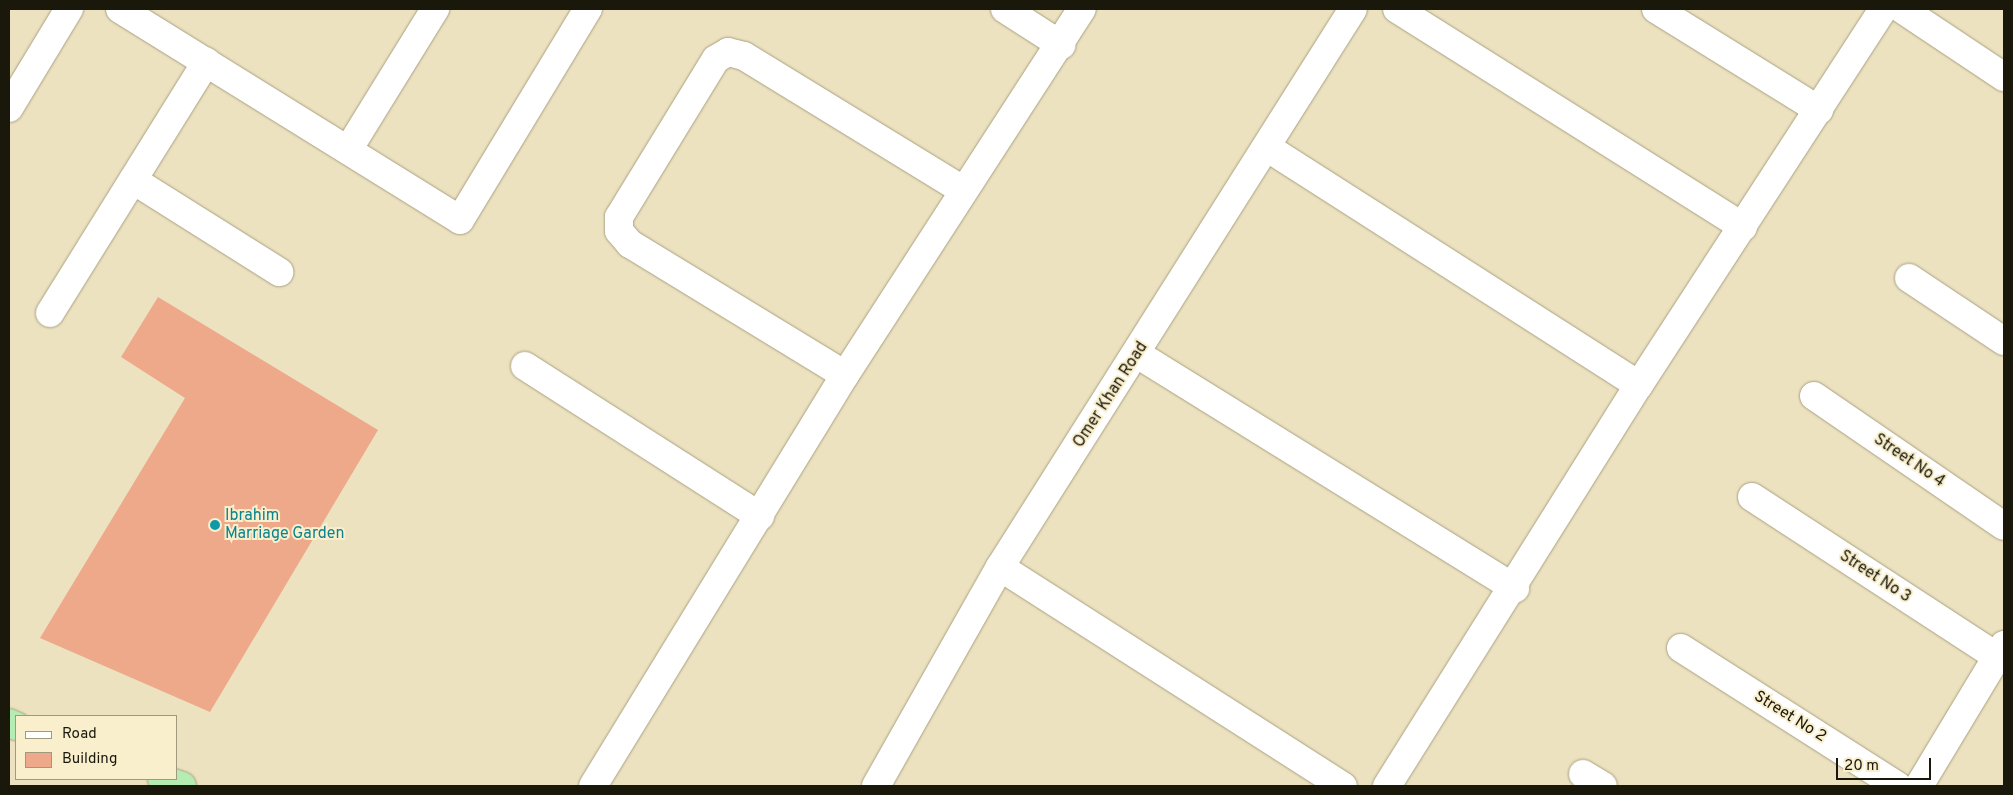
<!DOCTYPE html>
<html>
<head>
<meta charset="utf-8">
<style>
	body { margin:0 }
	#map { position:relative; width:2013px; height:795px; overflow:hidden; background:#ece2c0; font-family:Overpass,sans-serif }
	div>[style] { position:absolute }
	.building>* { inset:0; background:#eda989 }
	.roads { filter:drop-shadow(0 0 1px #aaa181) drop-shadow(0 0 1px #aaa181) }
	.minor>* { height:28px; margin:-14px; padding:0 14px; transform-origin:14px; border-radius:14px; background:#fff }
	.trunk>* { height:28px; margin:-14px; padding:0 14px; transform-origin:14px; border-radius:14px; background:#b4ecb2 }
	.dots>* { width:14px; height:14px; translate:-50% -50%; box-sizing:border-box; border:2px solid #f9efcd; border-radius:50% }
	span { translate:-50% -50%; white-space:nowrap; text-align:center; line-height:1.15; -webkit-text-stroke:4px #f9efcd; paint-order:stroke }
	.street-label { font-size:16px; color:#1a170b }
	.culture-label { font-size:16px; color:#0d838f }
	.left { translate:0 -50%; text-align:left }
	.frame { position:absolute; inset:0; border:10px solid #1a170b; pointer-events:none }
	.legend { position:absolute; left:15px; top:715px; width:162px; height:65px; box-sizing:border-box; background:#f9efcd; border:1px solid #a0997f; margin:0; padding:6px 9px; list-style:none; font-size:15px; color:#1a170b }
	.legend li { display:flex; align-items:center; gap:10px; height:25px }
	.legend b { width:25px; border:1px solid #a0997f }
	.scale { position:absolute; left:1836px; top:758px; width:95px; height:22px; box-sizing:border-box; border:2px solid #1a170b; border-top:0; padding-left:6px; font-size:15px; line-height:18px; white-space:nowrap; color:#1a170b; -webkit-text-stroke:4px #f9efcd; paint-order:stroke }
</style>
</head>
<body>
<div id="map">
	<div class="building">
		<i style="clip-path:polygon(158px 297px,378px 430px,210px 712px,40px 638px,185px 398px,121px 357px)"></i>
	</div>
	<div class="roads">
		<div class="minor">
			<i style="left:120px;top:9px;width:400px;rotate:31.8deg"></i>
			<i style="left:460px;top:220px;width:247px;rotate:-58.8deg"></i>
			<i style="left:1005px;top:9px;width:67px;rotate:32.7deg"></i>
			<i style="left:1397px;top:9px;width:409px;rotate:32.2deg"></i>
			<i style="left:1656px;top:9px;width:192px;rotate:31.8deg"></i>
			<i style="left:1902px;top:9px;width:123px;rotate:33.7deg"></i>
			<i style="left:9px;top:108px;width:116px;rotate:-58.8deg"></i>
			<i style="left:1268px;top:148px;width:440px;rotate:32.6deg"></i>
			<i style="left:348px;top:150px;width:166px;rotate:-58.3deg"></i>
			<i style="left:133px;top:180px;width:173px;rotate:32.2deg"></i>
			<i style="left:1909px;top:278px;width:114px;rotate:33.6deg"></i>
			<i style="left:50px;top:313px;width:296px;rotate:-58.1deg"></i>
			<i style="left:1137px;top:354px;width:445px;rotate:31.8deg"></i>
			<i style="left:525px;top:366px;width:279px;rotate:32.6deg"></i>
			<i style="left:845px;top:375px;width:252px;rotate:-148.6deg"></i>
			<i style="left:630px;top:244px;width:17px;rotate:-130deg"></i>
			<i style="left:619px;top:231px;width:14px;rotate:-90deg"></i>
			<i style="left:619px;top:217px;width:185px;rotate:-58.5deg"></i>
			<i style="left:716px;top:59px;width:14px;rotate:-30deg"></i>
			<i style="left:728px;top:52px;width:16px;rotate:14deg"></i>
			<i style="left:744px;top:56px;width:257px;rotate:31.5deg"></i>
			<i style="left:1814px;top:396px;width:230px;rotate:34.4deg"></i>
			<i style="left:1752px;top:497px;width:293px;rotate:33.1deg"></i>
			<i style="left:1000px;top:567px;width:407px;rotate:32.6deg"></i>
			<i style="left:1681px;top:648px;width:257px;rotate:32.5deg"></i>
			<i style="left:1583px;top:774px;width:23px;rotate:31deg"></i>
			<i style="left:593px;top:786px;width:482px;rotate:-58.5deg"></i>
			<i style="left:845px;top:375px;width:436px;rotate:-57.1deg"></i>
			<i style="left:876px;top:786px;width:252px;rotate:-60.5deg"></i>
			<i style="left:1000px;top:567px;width:660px;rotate:-57.68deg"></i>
			<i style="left:1387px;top:786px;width:474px;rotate:-57.9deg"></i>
			<i style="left:1639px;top:385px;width:448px;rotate:-57deg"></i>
			<i style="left:1919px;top:786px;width:165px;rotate:-58.9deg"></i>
		</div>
		<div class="trunk">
			<i style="left:9px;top:723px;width:8px;rotate:23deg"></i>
			<i style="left:162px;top:779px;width:21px;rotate:19deg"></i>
		</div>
	</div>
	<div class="dots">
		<i style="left:215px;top:525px;background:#0f9aa8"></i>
	</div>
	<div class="street-label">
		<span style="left:1111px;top:395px;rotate:-57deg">Omer Khan Road</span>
		<span style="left:1909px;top:461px;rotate:34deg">Street No 4</span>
		<span style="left:1875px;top:577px;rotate:33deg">Street No 3</span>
		<span style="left:1790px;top:717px;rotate:32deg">Street No 2</span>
	</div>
	<div class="culture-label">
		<span class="left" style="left:225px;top:525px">Ibrahim<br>Marriage Garden</span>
	</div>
	<div class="frame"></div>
	<ul class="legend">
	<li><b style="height:6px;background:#fff"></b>Road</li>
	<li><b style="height:14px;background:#eda989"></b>Building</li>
	</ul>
	<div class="scale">20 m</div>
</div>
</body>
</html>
